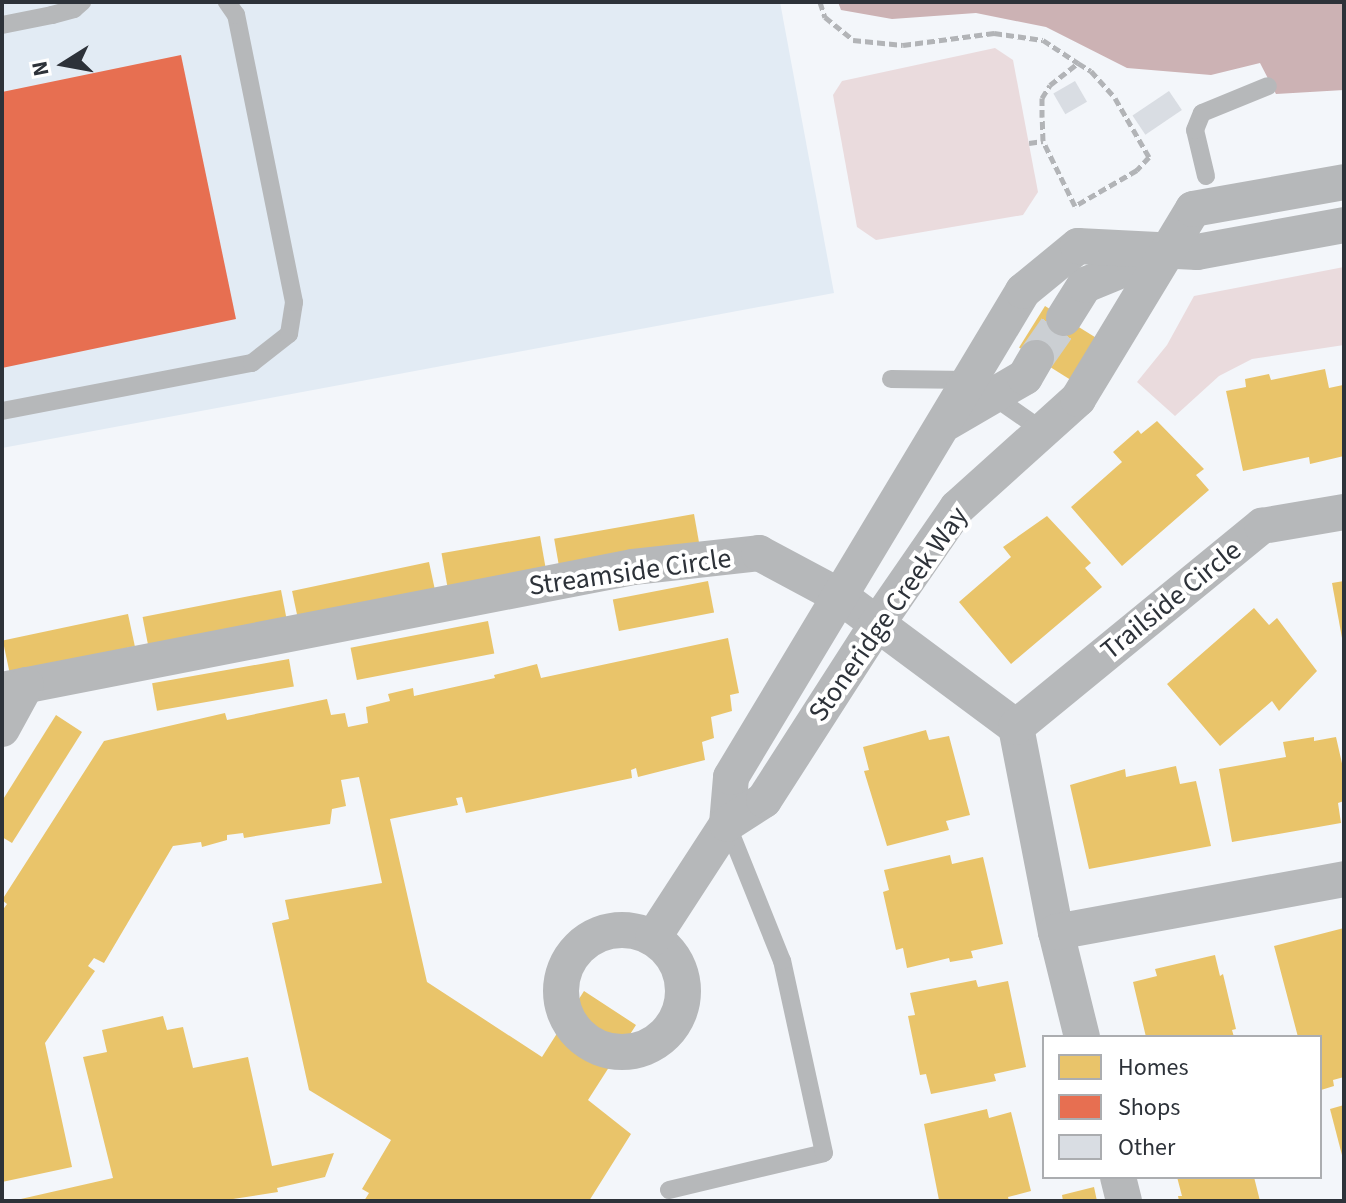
<!DOCTYPE html>
<html>
<head>
<meta charset="utf-8">
<style>
	body { margin:0 }
	#map { position:relative; width:1346px; height:1203px; overflow:hidden; background:#f3f6fa; font-family:"Source Sans 3",sans-serif }
	div>[style] { position:absolute }
	.built>* { inset:0; background:#e2ebf4 }
	.green>* { inset:0; background:#eadbdd }
	.water>* { inset:0; background:#ccb2b4 }
	.homes>* { inset:0; background:#e9c46a; transform-origin:0 0 }
	.shops>* { inset:0; background:#e76f51 }
	.building>* { inset:0; background:#d9dde3; transform-origin:0 0 }
	.street-tunnel>* { height:36px; margin-top:-18px; transform-origin:0; background:repeating-linear-gradient(90deg,#cbcfd3 0 36px,transparent 0 54px) }
	.path>* { height:5px; margin-top:-2.5px; transform-origin:0; background:repeating-linear-gradient(90deg,#b2b4b7 0 8px,transparent 0 12px) }
	.lane>* { height:18px; margin:-9px; padding:0 9px; transform-origin:9px; border-radius:9px; background:#b6b8ba }
	.street>* { height:36px; margin:-18px; padding:0 18px; transform-origin:18px; border-radius:18px; background:#b6b8ba }
	.street>.ring { margin:-18px; padding:0; box-sizing:content-box; background:none; border:36px solid #b6b8ba; border-radius:50% }
	span { translate:-50% -50%; white-space:nowrap; text-align:center; line-height:1.15; -webkit-text-stroke:8px #fff; paint-order:stroke }
	.street-label { font-size:28px; color:#2d3239 }
	.frame { position:absolute; inset:0; border:4px solid #2d3239; pointer-events:none }
	.legend { position:absolute; left:1042px; top:1035px; width:280px; height:144px; box-sizing:border-box; background:#fff; border:2px solid #abadb0; margin:0; padding:10px 14px; list-style:none; font-size:24px; color:#2d3239 }
	.legend li { display:flex; align-items:center; gap:16px; height:40px }
	.legend b { width:40px; border:2px solid #abadb0 }
	.north { position:absolute; left:24px; top:24px; width:80px; height:80px; -webkit-text-stroke:6px #fff; paint-order:stroke; rotate:259deg; font-size:22px; font-weight:700; line-height:32px; text-align:center; color:#2d3239 }
	.north::after { content:''; display:block; margin:auto; width:28px; height:36px; background:#2d3239; clip-path:polygon(50% 0,100% 100%,50% 72%,0 100%) }
</style>
</head>
<body>
<div id="map">
	<div class="built">
		<i style="clip-path:polygon(2px 2px,780px 2px,834px 293px,2px 448px)"></i>
	</div>
	<div class="green">
		<i style="clip-path:polygon(995px 48px,1013px 60px,1038px 192px,1023px 215px,876px 240px,857px 227px,833px 95px,842px 81px)"></i>
		<i style="clip-path:polygon(1344px 267px,1344px 345px,1252px 359px,1219px 376px,1175px 416px,1137px 382px,1167px 345px,1194px 296px)"></i>
	</div>
	<div class="water">
		<i style="clip-path:polygon(838px 2px,1344px 2px,1344px 90px,1276px 94px,1260px 63px,1211px 75px,1127px 68px,1046px 27px,976px 13px,892px 19px,841px 10px)"></i>
	</div>
	<div class="homes">
		<i style="left:1045px;top:306px;width:62px;height:49px;rotate:32deg"></i>
		<i style="clip-path:polygon(1325px 369px,1329px 388px,1343px 385px,1344px 456px,1310px 464px,1309px 457px,1243px 471px,1226px 391px,1246px 387px,1245px 379px,1269px 374px,1271px 380px)"></i>
		<i style="clip-path:polygon(1157px 421px,1204px 469px,1196px 475px,1209px 490px,1122px 566px,1071px 507px,1122px 462px,1113px 452px,1138px 430px,1141px 434px)"></i>
		<i style="left:694px;top:514px;width:29px;height:142px;rotate:80deg"></i>
		<i style="clip-path:polygon(1047px 516px,1091px 563px,1085px 568px,1102px 587px,1011px 664px,959px 602px,1011px 557px,1003px 547px)"></i>
		<i style="left:540px;top:536px;width:34px;height:100px;rotate:80deg"></i>
		<i style="left:429px;top:562px;width:33px;height:140px;rotate:78deg"></i>
		<i style="left:708px;top:581px;width:32px;height:97px;rotate:79deg"></i>
		<i style="clip-path:polygon(1344px 581px,1344px 638px,1342px 638px,1332px 583px)"></i>
		<i style="left:281px;top:590px;width:31px;height:141px;rotate:79deg"></i>
		<i style="clip-path:polygon(1254px 608px,1269px 625px,1277px 618px,1317px 671px,1279px 711px,1272px 701px,1220px 746px,1167px 684px)"></i>
		<i style="left:128px;top:614px;width:33px;height:128px;rotate:78deg"></i>
		<i style="left:488px;top:621px;width:33px;height:140px;rotate:79deg"></i>
		<i style="clip-path:polygon(728px 638px,739px 693px,730px 695px,732px 711px,711px 717px,714px 738px,702px 742px,705px 760px,638px 777px,636px 768px,631px 770px,632px 778px,466px 813px,462px 797px,456px 798px,458px 805px,390px 819px,427px 982px,542px 1057px,584px 991px,636px 1025px,588px 1100px,631px 1134px,589px 1201px,364px 1201px,369px 1193px,362px 1189px,391px 1140px,309px 1090px,272px 923px,289px 919px,285px 900px,382px 883px,359px 777px,341px 780px,346px 806px,332px 809px,330px 824px,244px 838px,243px 833px,227px 835px,227px 840px,202px 847px,201px 842px,173px 846px,104px 963px,94px 958px,88px 966px,95px 971px,45px 1043px,72px 1167px,2px 1182px,2px 911px,7px 904px,2px 900px,104px 741px,225px 713px,227px 720px,327px 699px,331px 715px,345px 713px,348px 727px,368px 723px,366px 707px,390px 701px,388px 694px,413px 688px,414px 696px,495px 678px,494px 675px,537px 664px,541px 678px)"></i>
		<i style="left:289px;top:659px;width:28px;height:139px;rotate:80deg"></i>
		<i style="clip-path:polygon(56px 715px,82px 732px,12px 843px,2px 837px,2px 801px)"></i>
		<i style="clip-path:polygon(926px 730px,929px 740px,949px 736px,970px 815px,946px 821px,949px 830px,887px 846px,864px 771px,869px 770px,863px 747px)"></i>
		<i style="clip-path:polygon(1314px 737px,1314px 741px,1336px 737px,1344px 772px,1344px 801px,1338px 803px,1341px 823px,1232px 842px,1219px 769px,1286px 757px,1283px 742px)"></i>
		<i style="clip-path:polygon(1176px 766px,1180px 784px,1196px 781px,1211px 846px,1089px 869px,1070px 785px,1125px 769px,1126px 777px)"></i>
		<i style="clip-path:polygon(950px 855px,952px 864px,983px 857px,1003px 944px,971px 951px,973px 958px,950px 962px,949px 958px,907px 968px,903px 948px,896px 950px,883px 892px,889px 890px,884px 870px)"></i>
		<i style="clip-path:polygon(1344px 928px,1344px 1077px,1333px 1080px,1334px 1086px,1321px 1090px,1320px 1037px,1298px 1037px,1274px 946px)"></i>
		<i style="clip-path:polygon(1215px 955px,1220px 976px,1223px 974px,1236px 1029px,1232px 1030px,1234px 1037px,1146px 1037px,1133px 982px,1157px 976px,1155px 969px)"></i>
		<i style="clip-path:polygon(976px 980px,978px 987px,1008px 981px,1026px 1067px,994px 1074px,996px 1081px,931px 1094px,926px 1074px,920px 1075px,908px 1016px,915px 1015px,910px 993px)"></i>
		<i style="clip-path:polygon(163px 1016px,167px 1030px,183px 1027px,193px 1068px,248px 1057px,272px 1166px,334px 1153px,325px 1177px,277px 1188px,278px 1192px,220px 1201px,12px 1201px,113px 1178px,83px 1057px,107px 1052px,102px 1030px)"></i>
		<i style="clip-path:polygon(1344px 1105px,1344px 1158px,1343px 1159px,1330px 1109px)"></i>
		<i style="clip-path:polygon(987px 1109px,989px 1118px,1011px 1112px,1031px 1191px,1008px 1197px,1009px 1201px,939px 1200px,924px 1124px)"></i>
		<i style="clip-path:polygon(1177px 1177px,1254px 1177px,1260px 1201px,1179px 1201px,1178px 1196px,1182px 1196px)"></i>
		<i style="clip-path:polygon(1094px 1187px,1097px 1201px,1063px 1201px,1062px 1195px)"></i>
	</div>
	<div class="shops">
		<i style="clip-path:polygon(181px 55px,236px 319px,2px 368px,2px 92px)"></i>
	</div>
	<div class="building">
		<i style="left:1075px;top:81px;width:24px;height:25px;rotate:60deg"></i>
		<i style="left:1169px;top:91px;width:23px;height:44px;rotate:56deg"></i>
	</div>
	<div class="street-tunnel">
		<i style="left:1036px;top:358px;width:49px;rotate:-55deg"></i>
	</div>
	<div class="path">
		<i style="left:820px;top:2px;width:16px;rotate:72deg"></i>
		<i style="left:825px;top:17px;width:36px;rotate:39deg"></i>
		<i style="left:853px;top:40px;width:50px;rotate:5.7deg"></i>
		<i style="left:903px;top:45px;width:92px;rotate:-7.5deg"></i>
		<i style="left:994px;top:33px;width:49px;rotate:8.1deg"></i>
		<i style="left:1043px;top:40px;width:42px;rotate:33.3deg"></i>
		<i style="left:1078px;top:63px;width:15px;rotate:32deg"></i>
		<i style="left:1091px;top:71px;width:36px;rotate:48deg"></i>
		<i style="left:1115px;top:98px;width:68px;rotate:60deg"></i>
		<i style="left:1149px;top:157px;width:18px;rotate:133deg"></i>
		<i style="left:1137px;top:170px;width:72px;rotate:149.9deg"></i>
		<i style="left:1075px;top:206px;width:72px;rotate:-116.2deg"></i>
		<i style="left:1043px;top:141px;width:24px;rotate:-92deg"></i>
		<i style="left:1042px;top:117px;width:19px;rotate:-90deg"></i>
		<i style="left:1042px;top:98px;width:15px;rotate:-58deg"></i>
		<i style="left:1050px;top:85px;width:36px;rotate:-38deg"></i>
		<i style="left:1029px;top:143px;width:14px;rotate:-8deg"></i>
	</div>
	<div class="lane">
		<i style="left:2px;top:25px;width:51px;rotate:-11.3deg"></i>
		<i style="left:52px;top:15px;width:23px;rotate:-15deg"></i>
		<i style="left:74px;top:9px;width:11px;rotate:-41deg"></i>
		<i style="left:1206px;top:176px;width:47px;rotate:-103.4deg"></i>
		<i style="left:1195px;top:130px;width:18px;rotate:-68deg"></i>
		<i style="left:1202px;top:113px;width:71px;rotate:-22.2deg"></i>
		<i style="left:891px;top:379px;width:79px;rotate:0.7deg"></i>
		<i style="left:970px;top:380px;width:89px;rotate:34.9deg"></i>
		<i style="left:2px;top:411px;width:255px;rotate:-10.9deg"></i>
		<i style="left:252px;top:363px;width:47px;rotate:-38.1deg"></i>
		<i style="left:289px;top:334px;width:32px;rotate:-81deg"></i>
		<i style="left:294px;top:302px;width:293px;rotate:-101.4deg"></i>
		<i style="left:236px;top:15px;width:16px;rotate:-125deg"></i>
		<i style="left:669px;top:1190px;width:159px;rotate:-13.4deg"></i>
		<i style="left:824px;top:1153px;width:197px;rotate:-102.3deg"></i>
		<i style="left:782px;top:961px;width:148px;rotate:-111.9deg"></i>
	</div>
	<div class="street">
		<i style="left:1064px;top:318px;width:39px;rotate:-58deg"></i>
		<i style="left:1085px;top:285px;width:79px;rotate:-22.3deg"></i>
		<i style="left:948px;top:422px;width:89px;rotate:-30.3deg"></i>
		<i style="left:1025px;top:377px;width:22px;rotate:-60deg"></i>
		<i style="left:2px;top:690px;width:643px;rotate:-11.03deg"></i>
		<i style="left:633px;top:567px;width:127px;rotate:-6.3deg"></i>
		<i style="left:759px;top:553px;width:93px;rotate:28.2deg"></i>
		<i style="left:841px;top:597px;width:218px;rotate:36.6deg"></i>
		<i style="left:1016px;top:727px;width:209px;rotate:79deg"></i>
		<i style="left:1056px;top:932px;width:108px;rotate:76.1deg"></i>
		<i style="left:1016px;top:727px;width:318px;rotate:-39.3deg"></i>
		<i style="left:1262px;top:526px;width:83px;rotate:-9.7deg"></i>
		<i style="left:2px;top:729px;width:50px;rotate:-61.4deg"></i>
		<i style="left:727px;top:824px;width:47px;rotate:-85.1deg"></i>
		<i style="left:731px;top:777px;width:567px;rotate:-59deg"></i>
		<i style="left:1023px;top:291px;width:71px;rotate:-39.3deg"></i>
		<i style="left:1078px;top:246px;width:119px;rotate:2.9deg"></i>
		<i style="left:1197px;top:252px;width:149px;rotate:-10.4deg"></i>
		<i class="ring" style="left:561px;top:930px;width:86px;height:86px"></i>
		<i style="left:1056px;top:932px;width:293px;rotate:-10.4deg"></i>
		<i style="left:653px;top:938px;width:136px;rotate:-57deg"></i>
		<i style="left:727px;top:824px;width:44px;rotate:-33deg"></i>
		<i style="left:764px;top:800px;width:209px;rotate:-57.3deg"></i>
		<i style="left:877px;top:624px;width:141px;rotate:-55.4deg"></i>
		<i style="left:957px;top:508px;width:163px;rotate:-42deg"></i>
		<i style="left:1078px;top:399px;width:222px;rotate:-58.8deg"></i>
		<i style="left:1193px;top:209px;width:153px;rotate:-10.1deg"></i>
		<i style="left:1118px;top:1177px;width:25px;rotate:76deg"></i>
	</div>
	<div class="street-label">
		<span style="left:630px;top:572px;rotate:-8deg">Streamside Circle</span>
		<span style="left:1171px;top:600px;rotate:-39deg">Trailside Circle</span>
		<span style="left:888px;top:614px;rotate:-55deg">Stoneridge Creek Way</span>
	</div>
	<div class="frame"></div>
	<ul class="legend">
	<li><b style="height:22px;background:#e9c46a"></b>Homes</li>
	<li><b style="height:22px;background:#e76f51"></b>Shops</li>
	<li><b style="height:22px;background:#d9dde3"></b>Other</li>
	</ul>
	<div class="north">N</div>
</div>
</body>
</html>
